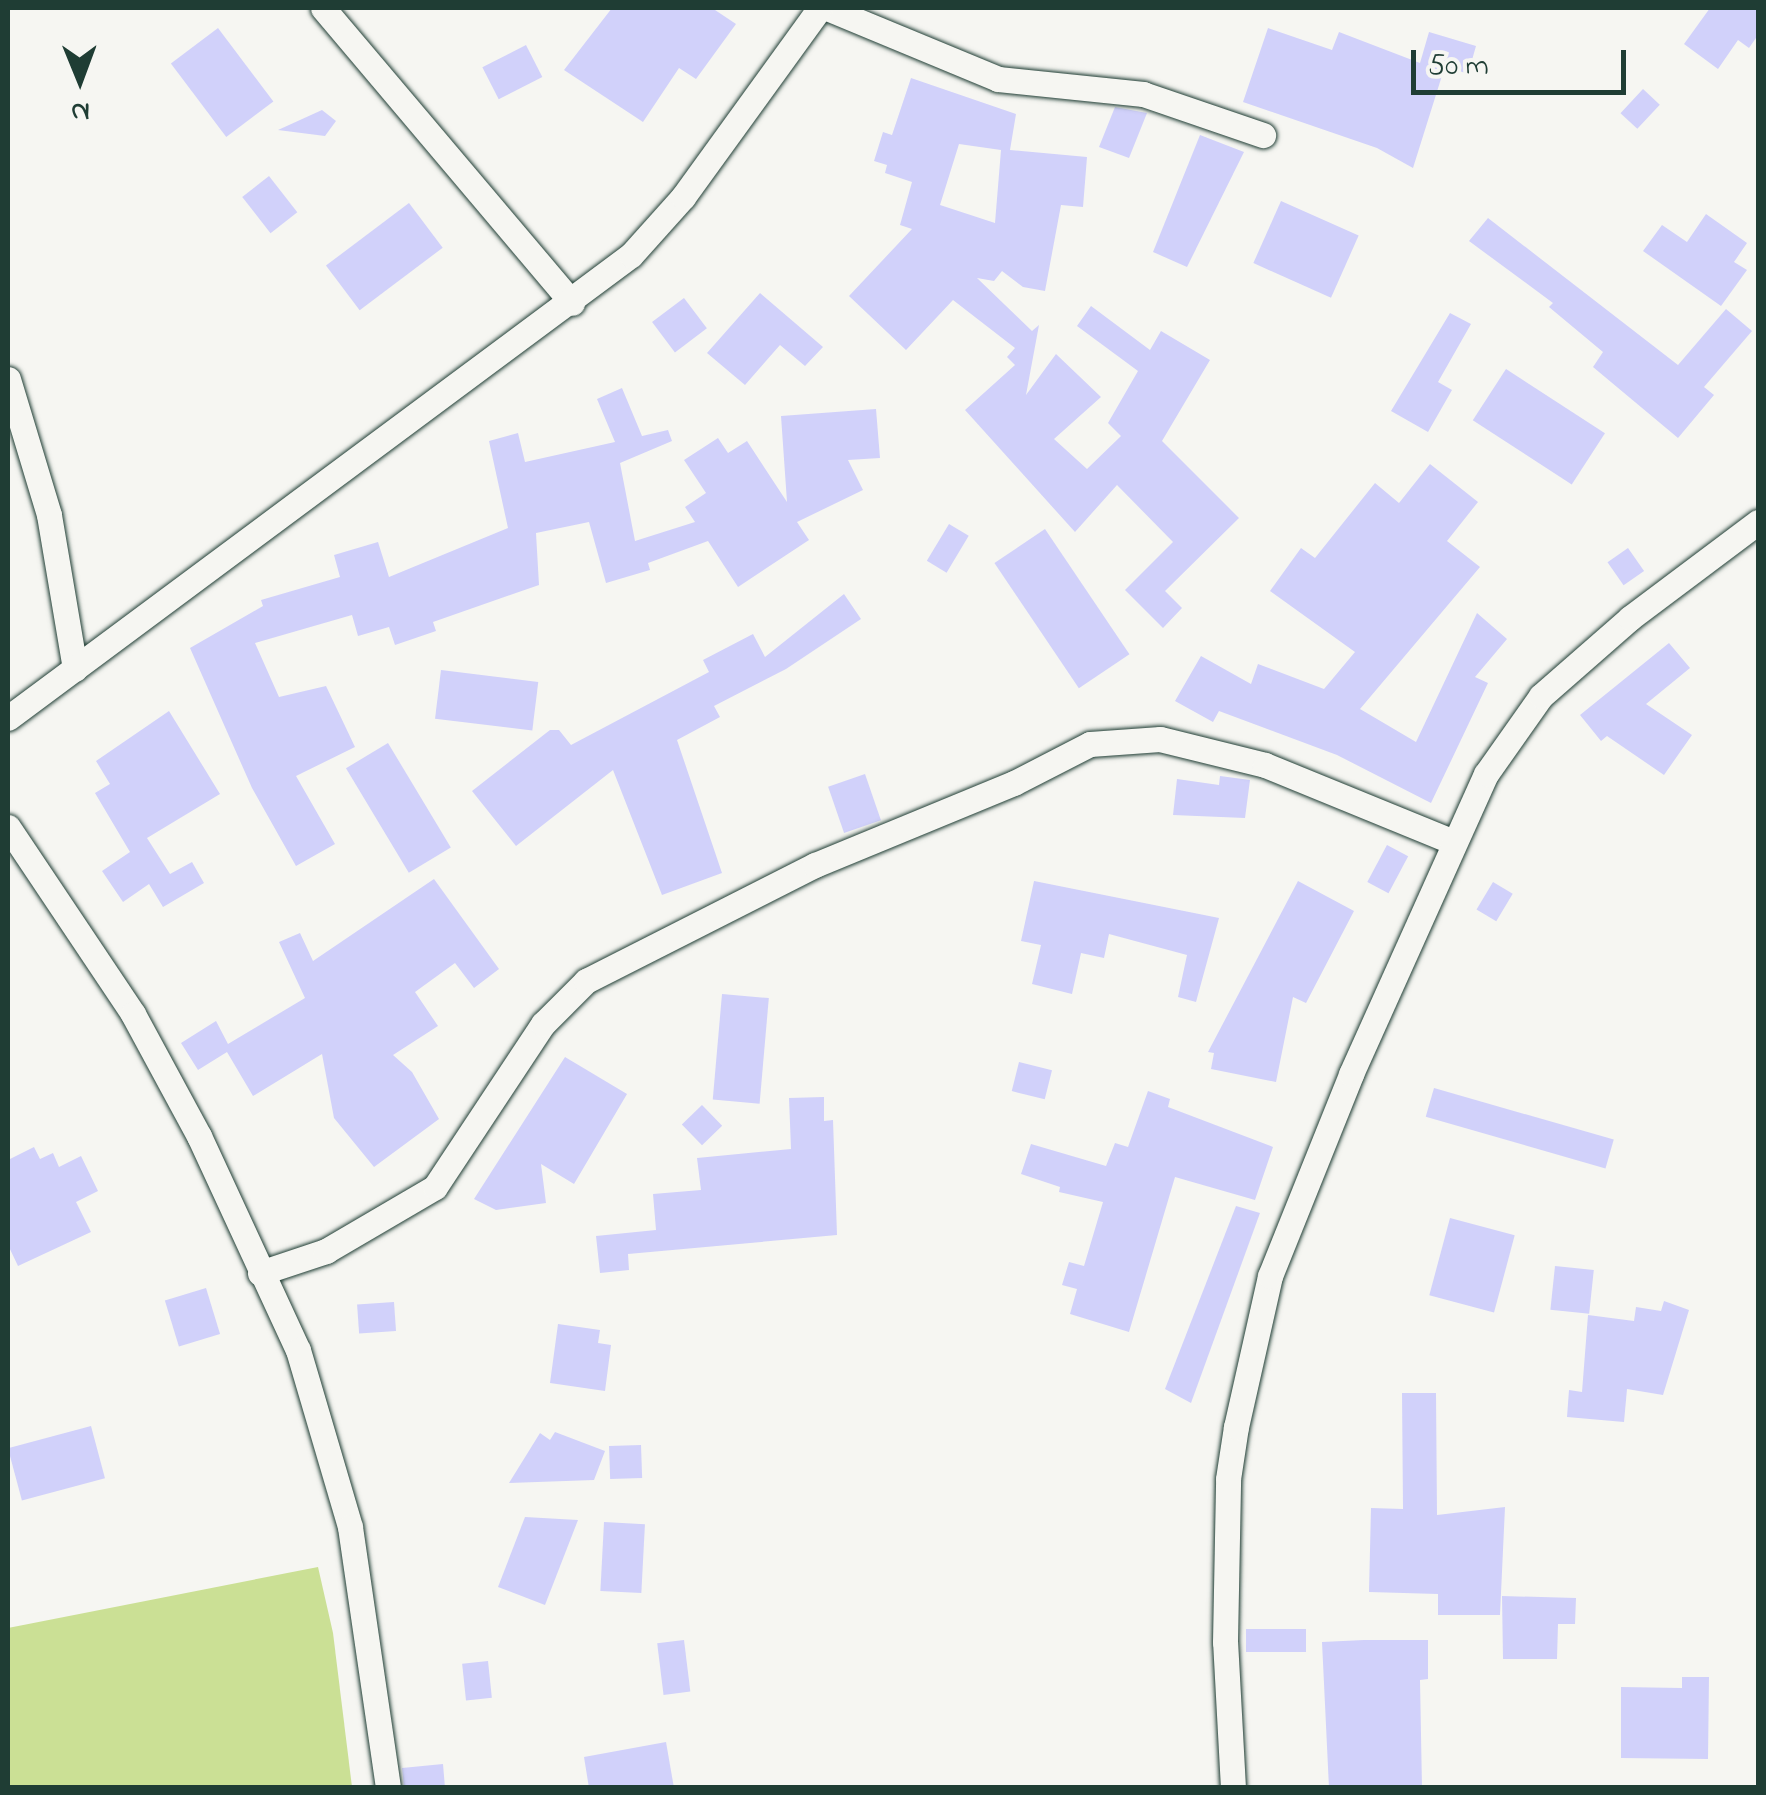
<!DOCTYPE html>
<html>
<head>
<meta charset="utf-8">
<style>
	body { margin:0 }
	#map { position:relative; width:1766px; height:1795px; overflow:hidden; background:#f6f6f2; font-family:"Indie Flower",sans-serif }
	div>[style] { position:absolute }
	.green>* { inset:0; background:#cbe095 }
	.building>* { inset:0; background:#d1d1fa; transform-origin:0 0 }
	.roads { filter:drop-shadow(0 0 2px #1f3d34) drop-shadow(0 0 2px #1f3d34) }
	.minor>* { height:25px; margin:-12.5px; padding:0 12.5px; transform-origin:12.5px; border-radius:12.5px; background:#f6f6f2 }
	span { translate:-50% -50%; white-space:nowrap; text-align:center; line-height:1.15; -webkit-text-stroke:10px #f6f6f2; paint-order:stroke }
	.frame { position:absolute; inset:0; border:10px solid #1f3d34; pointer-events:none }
	.north { position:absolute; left:30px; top:30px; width:100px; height:100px; -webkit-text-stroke:8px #f6f6f2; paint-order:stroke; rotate:179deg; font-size:28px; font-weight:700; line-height:40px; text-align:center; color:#1f3d34 }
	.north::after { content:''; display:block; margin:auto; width:35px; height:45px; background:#1f3d34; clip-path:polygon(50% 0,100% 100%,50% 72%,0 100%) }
	.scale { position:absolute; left:1411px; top:50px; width:215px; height:45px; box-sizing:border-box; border:5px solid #1f3d34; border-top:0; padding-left:12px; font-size:30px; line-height:35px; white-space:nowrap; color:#1f3d34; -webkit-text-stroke:8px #f6f6f2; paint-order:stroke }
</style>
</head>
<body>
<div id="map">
	<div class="green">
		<i style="clip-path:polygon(318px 1567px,333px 1633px,352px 1787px,8px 1787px,8px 1628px)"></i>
	</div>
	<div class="building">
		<i style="clip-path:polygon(612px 8px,712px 8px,736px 24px,696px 79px,679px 68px,643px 122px,564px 70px)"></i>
		<i style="clip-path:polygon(1710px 8px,1758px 8px,1758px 35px,1749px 48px,1738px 40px,1718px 69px,1684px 44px)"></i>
		<i style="left:218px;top:28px;width:92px;height:59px;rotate:53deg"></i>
		<i style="clip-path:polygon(1268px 28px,1332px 50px,1339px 32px,1420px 63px,1429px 32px,1476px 46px,1468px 74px,1445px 66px,1413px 168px,1377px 148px,1243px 102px)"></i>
		<i style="left:526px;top:45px;width:36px;height:49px;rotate:63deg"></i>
		<i style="clip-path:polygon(evenodd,911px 78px,1016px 114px,1010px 150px,1087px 157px,1083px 207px,1061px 205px,1045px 291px,1023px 287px,1002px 271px,994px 281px,977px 278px,1032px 331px,1039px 325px,1026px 395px,1056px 354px,1101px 397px,1054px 439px,1087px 469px,1121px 436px,1108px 423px,1138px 371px,1077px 326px,1091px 306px,1150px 350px,1161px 331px,1210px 360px,1162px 441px,1239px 518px,1165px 591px,1182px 608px,1163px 628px,1125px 590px,1173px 542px,1117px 485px,1075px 532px,965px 410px,1015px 365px,1007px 357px,1015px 348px,953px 300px,906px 350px,849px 296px,912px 229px,900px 225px,912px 182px,885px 173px,887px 165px,874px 161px,883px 132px,892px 135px,911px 78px,959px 144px,1001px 150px,995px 223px,940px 205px,959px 144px)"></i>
		<i style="left:1643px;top:89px;width:23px;height:33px;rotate:43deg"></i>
		<i style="clip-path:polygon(1115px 107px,1147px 113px,1129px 158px,1099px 147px)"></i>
		<i style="clip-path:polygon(322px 110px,336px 121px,325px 136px,278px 130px)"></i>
		<i style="clip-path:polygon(1200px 135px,1244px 152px,1187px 267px,1153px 252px)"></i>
		<i style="left:269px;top:176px;width:46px;height:34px;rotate:52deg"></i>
		<i style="left:1281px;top:201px;width:85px;height:68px;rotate:24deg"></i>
		<i style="left:409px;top:203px;width:56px;height:104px;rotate:53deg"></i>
		<i style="clip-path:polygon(1706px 214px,1747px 243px,1734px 262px,1747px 270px,1721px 306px,1643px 251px,1662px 225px,1687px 242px)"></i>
		<i style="clip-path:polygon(1488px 218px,1678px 365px,1726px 309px,1752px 331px,1704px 387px,1714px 395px,1678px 438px,1593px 367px,1603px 352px,1549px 307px,1553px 303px,1469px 241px)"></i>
		<i style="clip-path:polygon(760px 293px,823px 347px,805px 366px,780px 345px,745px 385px,707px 353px)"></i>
		<i style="left:684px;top:298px;width:38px;height:40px;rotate:53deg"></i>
		<i style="clip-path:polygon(1450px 313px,1471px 324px,1438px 382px,1452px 390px,1428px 432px,1391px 411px)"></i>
		<i style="left:1506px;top:369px;width:118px;height:61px;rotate:33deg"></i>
		<i style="clip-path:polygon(622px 388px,642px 436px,668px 430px,672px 441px,620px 463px,635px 541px,695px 522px,685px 507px,706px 493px,684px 460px,718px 438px,728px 453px,747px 441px,787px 502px,781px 416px,876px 409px,880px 458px,848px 460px,863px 490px,797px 522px,809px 540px,738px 587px,708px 541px,648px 563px,650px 570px,606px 583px,589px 522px,536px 533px,539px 585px,433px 622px,436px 631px,395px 645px,389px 627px,358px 636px,352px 615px,255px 643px,279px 697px,326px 686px,355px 747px,296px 776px,335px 844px,296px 866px,252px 788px,190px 648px,263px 606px,261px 600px,340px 577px,334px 555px,378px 542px,389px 577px,508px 528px,489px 441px,518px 433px,525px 462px,615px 442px,597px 399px)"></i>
		<i style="clip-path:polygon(1430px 464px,1478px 502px,1447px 541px,1480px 567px,1360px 709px,1416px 742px,1477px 613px,1507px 639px,1475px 677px,1488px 683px,1431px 803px,1337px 755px,1219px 711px,1213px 722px,1175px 701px,1201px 656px,1251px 684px,1258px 664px,1324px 689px,1355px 652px,1270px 591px,1301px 548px,1315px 558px,1375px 483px,1399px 503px)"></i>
		<i style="left:949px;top:524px;width:23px;height:43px;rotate:31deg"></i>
		<i style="left:1045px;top:529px;width:151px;height:61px;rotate:56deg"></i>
		<i style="left:1628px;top:548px;width:28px;height:25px;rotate:55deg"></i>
		<i style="clip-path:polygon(844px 594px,861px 619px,786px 669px,714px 706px,720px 717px,677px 740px,722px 873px,662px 895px,613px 770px,516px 846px,472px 791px,550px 730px,559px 730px,571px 745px,709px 672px,703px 660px,753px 634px,765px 657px)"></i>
		<i style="clip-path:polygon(1669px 643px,1690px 668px,1646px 704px,1692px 735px,1664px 775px,1607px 736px,1601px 741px,1580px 715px)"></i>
		<i style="left:441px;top:670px;width:98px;height:49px;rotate:7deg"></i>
		<i style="clip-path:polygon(169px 711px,220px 794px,147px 838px,170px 874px,192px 862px,204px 883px,163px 907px,149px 884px,123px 902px,102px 871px,130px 852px,95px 793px,110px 784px,96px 761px)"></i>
		<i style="left:388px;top:743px;width:122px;height:49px;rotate:59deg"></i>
		<i style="left:865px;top:774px;width:49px;height:39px;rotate:71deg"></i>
		<i style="clip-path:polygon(1220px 776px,1250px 780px,1245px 818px,1173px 815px,1177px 779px,1219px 785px)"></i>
		<i style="left:1387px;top:845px;width:24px;height:42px;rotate:28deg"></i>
		<i style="clip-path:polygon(434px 879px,499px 969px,474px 988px,455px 963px,415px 992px,438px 1026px,393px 1055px,412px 1072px,439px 1119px,374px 1167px,334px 1118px,322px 1054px,253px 1096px,227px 1052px,198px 1070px,181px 1043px,216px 1021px,228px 1044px,305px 998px,279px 942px,300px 933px,313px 961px)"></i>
		<i style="clip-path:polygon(1034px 881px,1219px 918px,1196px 1002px,1178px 997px,1187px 955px,1109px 934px,1104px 958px,1081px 953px,1072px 994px,1032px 984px,1041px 945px,1021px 941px)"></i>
		<i style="clip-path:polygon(1298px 881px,1354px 911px,1306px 1003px,1293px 997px,1276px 1082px,1211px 1069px,1214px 1053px,1208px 1052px)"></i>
		<i style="left:1493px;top:882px;width:23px;height:32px;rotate:31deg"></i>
		<i style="left:722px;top:994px;width:47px;height:106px;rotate:5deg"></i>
		<i style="clip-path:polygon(565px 1057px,627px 1094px,574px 1184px,541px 1164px,546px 1203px,496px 1210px,474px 1199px)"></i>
		<i style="left:1019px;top:1062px;width:34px;height:30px;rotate:14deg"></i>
		<i style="left:1434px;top:1088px;width:187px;height:30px;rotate:16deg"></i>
		<i style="clip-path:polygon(1148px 1091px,1170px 1099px,1168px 1107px,1273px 1147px,1255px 1200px,1175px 1177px,1129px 1332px,1070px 1314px,1077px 1289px,1062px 1285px,1069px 1262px,1084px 1266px,1103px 1202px,1059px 1192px,1060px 1187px,1021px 1174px,1031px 1144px,1106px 1166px,1115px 1143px,1128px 1147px)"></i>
		<i style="clip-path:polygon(824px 1097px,824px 1121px,833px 1120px,837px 1235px,628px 1254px,629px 1270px,600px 1273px,596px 1236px,656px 1230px,653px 1194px,701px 1190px,697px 1158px,791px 1149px,789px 1098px)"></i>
		<i style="left:702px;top:1105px;width:29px;height:28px;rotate:46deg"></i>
		<i style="clip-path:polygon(34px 1147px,40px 1159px,53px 1153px,59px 1167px,81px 1156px,98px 1191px,76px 1202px,91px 1232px,18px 1266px,8px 1245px,8px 1160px)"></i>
		<i style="clip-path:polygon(1236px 1206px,1260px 1213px,1191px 1403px,1165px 1389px)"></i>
		<i style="left:1450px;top:1218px;width:67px;height:80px;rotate:15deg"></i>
		<i style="left:1555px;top:1266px;width:39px;height:44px;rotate:6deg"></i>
		<i style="left:206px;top:1288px;width:48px;height:43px;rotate:73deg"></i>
		<i style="clip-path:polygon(1664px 1301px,1689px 1310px,1663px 1395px,1627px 1389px,1624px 1422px,1567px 1417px,1569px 1390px,1582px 1392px,1588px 1315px,1634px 1321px,1636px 1307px,1661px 1311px)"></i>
		<i style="left:394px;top:1302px;width:29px;height:37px;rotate:86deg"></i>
		<i style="clip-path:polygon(558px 1324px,600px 1330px,598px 1343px,611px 1345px,605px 1391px,550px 1383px)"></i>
		<i style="clip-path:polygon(1402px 1393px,1436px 1393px,1437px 1515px,1505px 1507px,1500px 1615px,1438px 1615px,1438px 1594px,1369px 1592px,1371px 1508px,1403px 1509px)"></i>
		<i style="left:91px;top:1426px;width:54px;height:86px;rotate:75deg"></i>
		<i style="clip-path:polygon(555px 1432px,605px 1451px,594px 1480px,509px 1483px,540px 1433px,550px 1440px)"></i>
		<i style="left:641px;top:1445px;width:33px;height:32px;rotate:88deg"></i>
		<i style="clip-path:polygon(525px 1517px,578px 1520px,545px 1605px,498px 1587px)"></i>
		<i style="left:604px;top:1522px;width:41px;height:69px;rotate:3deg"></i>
		<i style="clip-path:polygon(1502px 1596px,1576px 1598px,1575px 1624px,1558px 1624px,1557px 1659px,1503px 1659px)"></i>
		<i style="left:1246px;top:1629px;width:60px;height:23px"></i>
		<i style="left:684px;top:1640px;width:52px;height:27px;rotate:83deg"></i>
		<i style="clip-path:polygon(1364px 1640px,1428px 1640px,1428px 1679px,1420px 1680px,1422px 1788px,1329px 1788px,1322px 1642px)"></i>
		<i style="left:488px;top:1661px;width:37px;height:26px;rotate:84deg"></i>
		<i style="clip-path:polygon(1682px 1677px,1709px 1677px,1708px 1759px,1621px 1758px,1621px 1687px,1682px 1688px)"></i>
		<i style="clip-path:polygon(666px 1742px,674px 1788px,589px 1788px,584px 1757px)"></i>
		<i style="clip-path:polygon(443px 1764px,445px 1788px,404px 1788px,402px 1768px)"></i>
	</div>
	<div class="roads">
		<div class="minor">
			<i style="left:323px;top:8px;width:386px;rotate:49.8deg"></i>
			<i style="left:827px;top:8px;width:185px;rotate:22.5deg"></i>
			<i style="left:998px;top:79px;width:146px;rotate:5.9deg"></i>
			<i style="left:1143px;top:94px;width:127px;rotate:18.9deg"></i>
			<i style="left:8px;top:379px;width:142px;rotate:73.2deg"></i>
			<i style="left:49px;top:515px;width:156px;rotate:80.4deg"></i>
			<i style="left:8px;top:718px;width:776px;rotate:-36.62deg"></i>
			<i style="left:631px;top:255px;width:78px;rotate:-48.1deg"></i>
			<i style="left:683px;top:197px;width:233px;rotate:-54.1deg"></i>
			<i style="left:8px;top:827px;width:225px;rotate:56.2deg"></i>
			<i style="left:133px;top:1014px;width:139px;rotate:61.6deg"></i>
			<i style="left:199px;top:1136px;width:236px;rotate:65.2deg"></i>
			<i style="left:298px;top:1350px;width:184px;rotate:73.6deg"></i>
			<i style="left:350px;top:1527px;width:264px;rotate:81.7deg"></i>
			<i style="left:260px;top:1273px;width:70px;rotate:-18.4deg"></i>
			<i style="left:326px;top:1251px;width:126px;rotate:-30.4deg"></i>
			<i style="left:435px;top:1187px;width:196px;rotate:-56.5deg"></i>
			<i style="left:543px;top:1024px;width:61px;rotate:-45deg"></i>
			<i style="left:586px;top:981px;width:257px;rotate:-26.9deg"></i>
			<i style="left:815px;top:865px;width:215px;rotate:-22.4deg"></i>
			<i style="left:1014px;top:783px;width:85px;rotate:-27.2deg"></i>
			<i style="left:1090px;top:744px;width:70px;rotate:-4.1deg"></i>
			<i style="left:1160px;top:739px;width:108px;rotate:13.9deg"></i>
			<i style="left:1265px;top:765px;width:204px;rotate:22.2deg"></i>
			<i style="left:1233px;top:1788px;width:146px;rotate:-93.1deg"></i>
			<i style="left:1225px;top:1642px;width:163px;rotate:-88.9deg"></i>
			<i style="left:1228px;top:1479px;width:53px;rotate:-81.3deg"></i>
			<i style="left:1236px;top:1427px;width:155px;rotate:-77.3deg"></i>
			<i style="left:1270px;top:1276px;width:218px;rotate:-68.1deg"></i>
			<i style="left:1351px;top:1074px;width:329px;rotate:-65.8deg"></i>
			<i style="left:1486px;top:774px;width:95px;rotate:-54.8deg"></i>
			<i style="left:1541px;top:696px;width:118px;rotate:-41.2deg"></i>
			<i style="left:1630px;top:618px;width:160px;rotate:-36.9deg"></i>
		</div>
	</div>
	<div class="frame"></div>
	<div class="north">N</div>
	<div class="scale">50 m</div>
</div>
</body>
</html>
